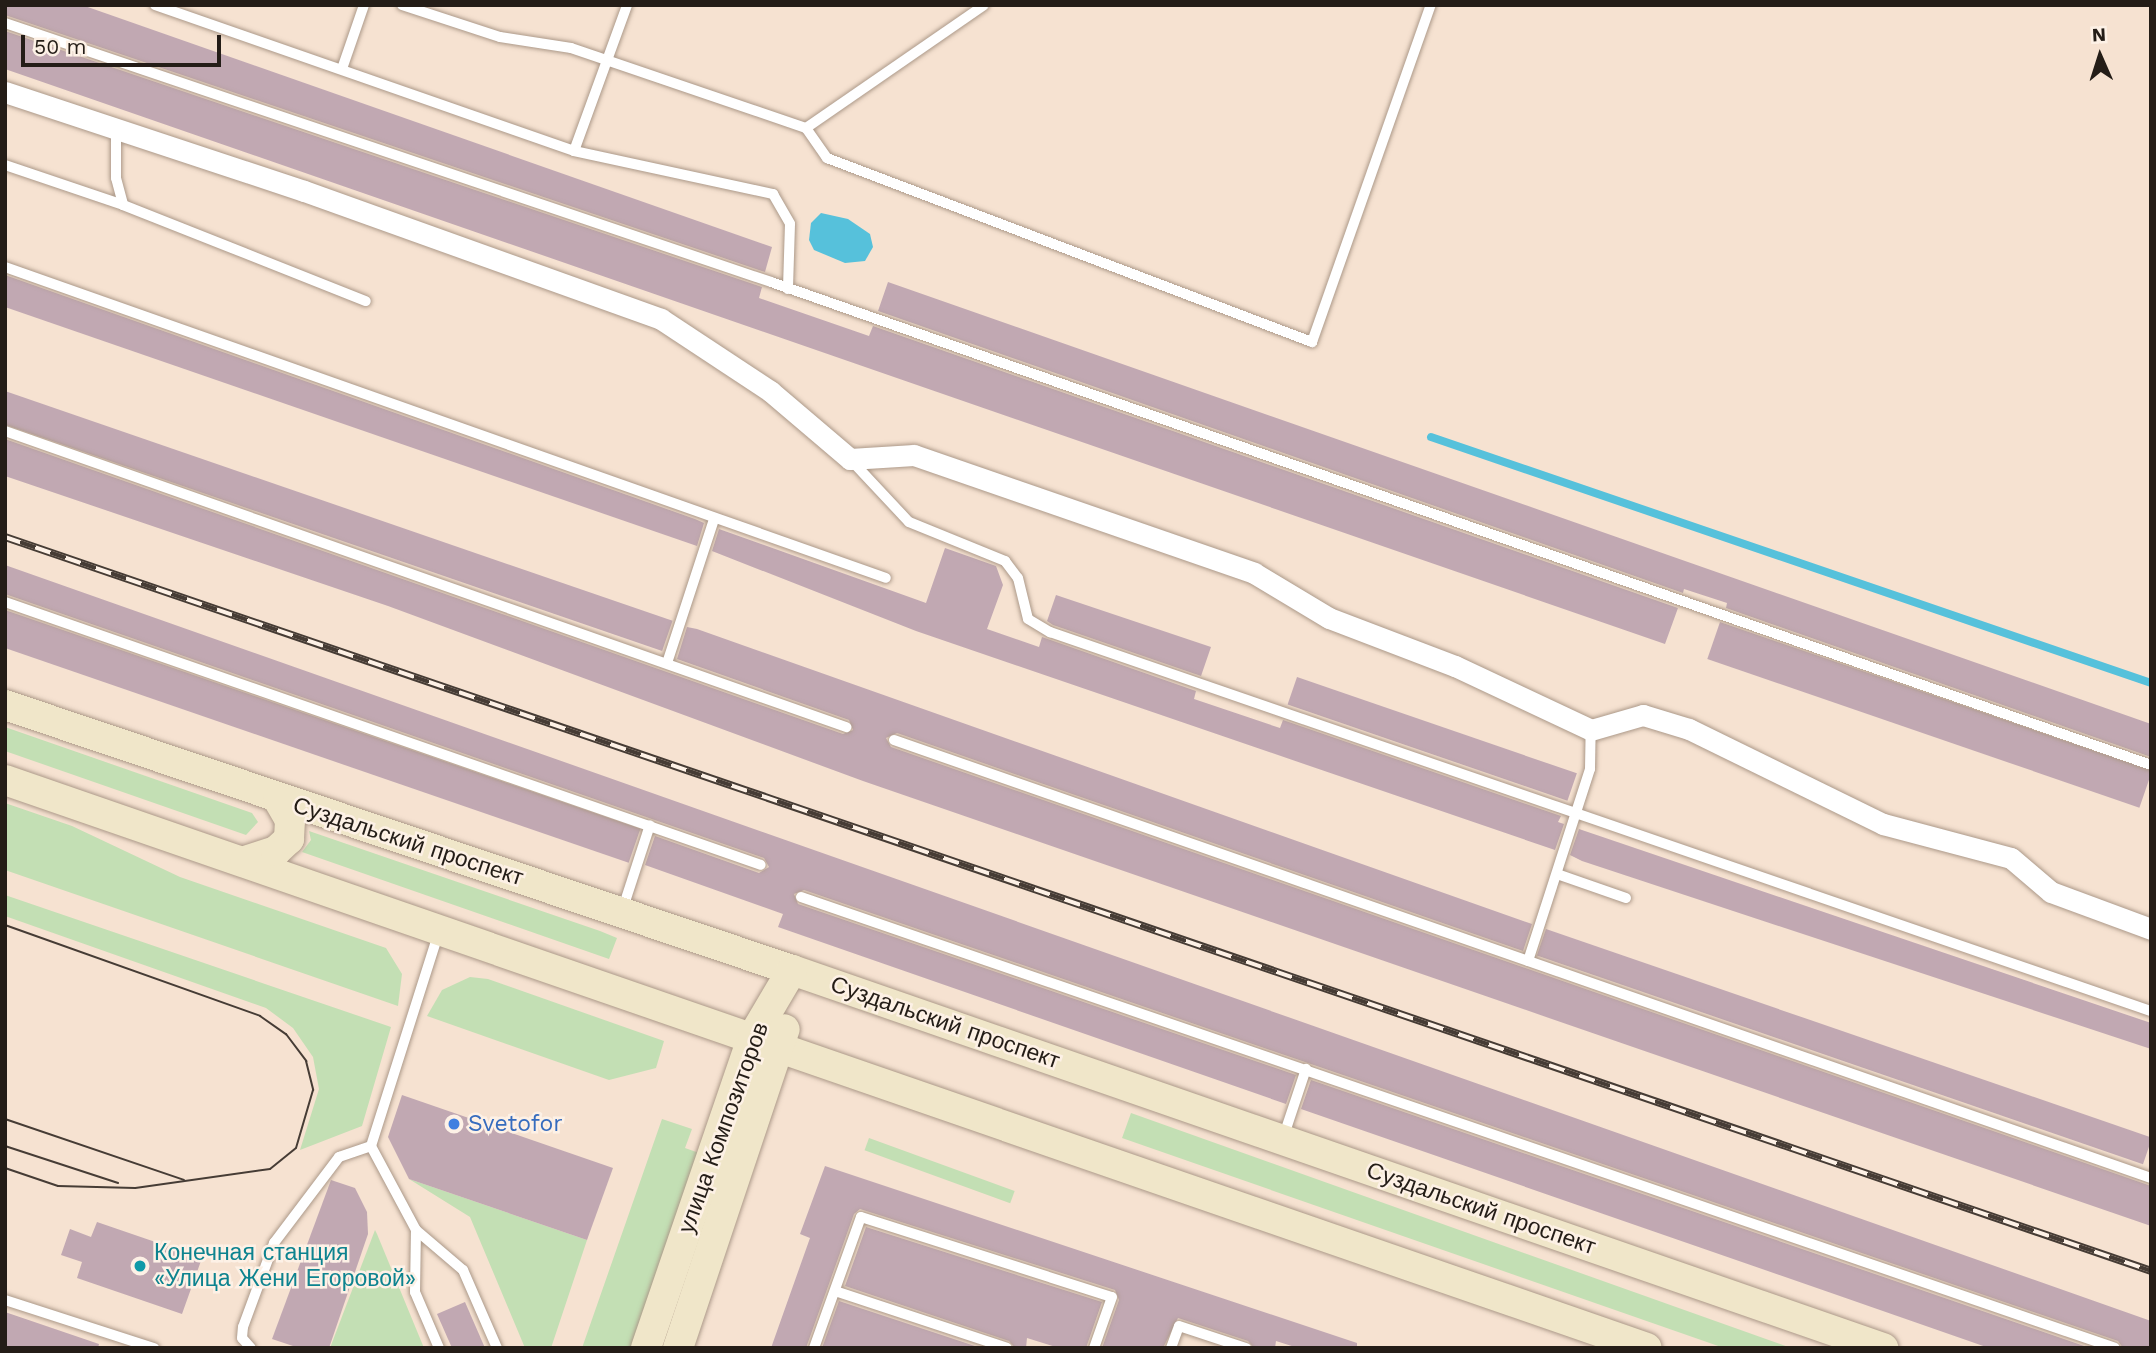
<!DOCTYPE html>
<html>
<head>
<meta charset="utf-8">
<style>
	body { margin:0 }
	#map { position:relative; width:2156px; height:1353px; overflow:hidden; background:#f6e2d1; font-family:"Work Sans",sans-serif }
	div>[style] { position:absolute }
	.green>* { inset:0; background:#c3dfb4; transform-origin:0 0 }
	.water>* { inset:0; background:#56c1db }
	.stream>* { height:8px; margin:-4px; padding:0 4px; transform-origin:4px; border-radius:4px; background:#56c1db }
	.building>* { inset:0; background:#c1a8b2; transform-origin:0 0 }
	.roads { filter:drop-shadow(0 0 2px #ac9989) drop-shadow(0 0 2px #ac9989) }
	.lane>* { height:10px; margin:-5px; padding:0 5px; transform-origin:5px; border-radius:5px; background:#fff }
	.street>* { height:21px; margin:-10.5px; padding:0 10.5px; transform-origin:10.5px; border-radius:10.5px; background:#fff }
	.secondary>* { height:30px; margin:-15px; padding:0 15px; transform-origin:15px; border-radius:15px; background:#f0e6c9 }
	.tram>* { height:2px; margin:-1px; padding:0 1px; transform-origin:1px; border-radius:1px; background:#463c35 }
	.rail>* { height:8px; margin-top:-4px; transform-origin:0; background:repeating-linear-gradient(90deg,#fdf1e6 0 16px,#463c35 0 32px); box-sizing:border-box; border-block:2px solid #463c35 }
	.dots>* { width:19px; height:19px; translate:-50% -50%; box-sizing:border-box; border:4px solid #fdf1e6; border-radius:50% }
	span { translate:-50% -50%; white-space:nowrap; text-align:center; line-height:1.15; -webkit-text-stroke:5px #fdf1e6; paint-order:stroke }
	.street-label { font-size:23px; color:#241d17 }
	.shop-label { font-size:23px; color:#366cbe }
	.left { translate:0 -50%; text-align:left }
	.culture-label { font-size:23px; color:#0d838f }
	.frame { position:absolute; inset:0; border:7px solid #241d17; pointer-events:none }
	.north { position:absolute; left:2065px; top:21px; width:70px; height:70px; -webkit-text-stroke:5px #fdf1e6; paint-order:stroke; rotate:357deg; font-size:19px; font-weight:700; line-height:28px; text-align:center; color:#241d17 }
	.north::after { content:''; display:block; margin:auto; width:24px; height:32px; background:#241d17; clip-path:polygon(50% 0,100% 100%,50% 72%,0 100%) }
	.scale { position:absolute; left:21px; top:35px; width:200px; height:32px; box-sizing:border-box; border:4px solid #241d17; border-top:0; padding-left:9px; font-size:21px; line-height:24px; white-space:nowrap; color:#241d17; -webkit-text-stroke:5px #fdf1e6; paint-order:stroke }
</style>
</head>
<body>
<div id="map">
	<div class="green">
		<i style="clip-path:polygon(5px 727px,252px 813px,258px 822px,246px 835px,5px 751px)"></i>
		<i style="clip-path:polygon(5px 803px,72px 826px,180px 877px,386px 948px,402px 974px,398px 1006px,5px 870px)"></i>
		<i style="clip-path:polygon(309px 831px,600px 931px,617px 938px,609px 959px,302px 852px,311px 840px)"></i>
		<i style="clip-path:polygon(5px 895px,391px 1027px,362px 1126px,300px 1150px,319px 1089px,313px 1057px,293px 1028px,266px 1008px,5px 916px)"></i>
		<i style="clip-path:polygon(470px 977px,488px 979px,664px 1041px,656px 1068px,609px 1080px,427px 1016px,442px 990px)"></i>
		<i style="clip-path:polygon(1131px 1113px,1791px 1348px,1724px 1348px,1122px 1138px)"></i>
		<i style="clip-path:polygon(662px 1119px,692px 1129px,685px 1148px,702px 1154px,635px 1348px,582px 1348px)"></i>
		<i style="left:869px;top:1138px;width:155px;height:13px;rotate:20deg"></i>
		<i style="clip-path:polygon(409px 1179px,587px 1240px,551px 1348px,525px 1348px,470px 1217px)"></i>
		<i style="clip-path:polygon(375px 1230px,377px 1234px,424px 1348px,330px 1348px)"></i>
	</div>
	<div class="water">
		<i style="clip-path:polygon(821px 213px,848px 219px,870px 234px,873px 247px,865px 261px,845px 263px,814px 250px,809px 240px,811px 223px)"></i>
	</div>
	<div class="stream">
		<i style="left:1431px;top:437px;width:761px;rotate:18.86deg"></i>
	</div>
	<div class="building">
		<i style="clip-path:polygon(5px 5px,82px 5px,772px 247px,765px 272px,5px 15px)"></i>
		<i style="clip-path:polygon(5px 31px,762px 287px,759px 298px,869px 336px,873px 326px,1678px 608px,1665px 644px,5px 69px)"></i>
		<i style="clip-path:polygon(5px 275px,695px 519px,704px 523px,697px 546px,5px 307px)"></i>
		<i style="clip-path:polygon(888px 282px,2151px 724px,2151px 757px,1726px 608px,1727px 603px,1684px 589px,1683px 593px,878px 311px)"></i>
		<i style="left:5px;top:391px;width:706px;height:32px;rotate:19deg"></i>
		<i style="clip-path:polygon(5px 439px,843px 734px,853px 730px,849px 720px,677px 659px,687px 627px,697px 629px,1532px 924px,1523px 951px,897px 733px,886px 738px,891px 747px,2151px 1186px,2151px 1226px,863px 781px,388px 606px,5px 476px)"></i>
		<i style="clip-path:polygon(719px 529px,926px 603px,945px 548px,996px 566px,1003px 585px,987px 629px,1039px 647px,1042px 637px,1196px 691px,1194px 699px,1280px 728px,1283px 720px,1561px 816px,1558px 822px,1564px 824px,1555px 850px,916px 631px,712px 551px)"></i>
		<i style="clip-path:polygon(5px 565px,2151px 1321px,2151px 1348px,2123px 1348px,2118px 1341px,804px 890px,794px 894px,798px 904px,1296px 1075px,1286px 1104px,778px 927px,783px 914px,645px 865px,655px 836px,759px 873px,769px 867px,764px 858px,5px 594px)"></i>
		<i style="clip-path:polygon(1056px 595px,1211px 647px,1201px 676px,1053px 625px,1047px 621px)"></i>
		<i style="left:5px;top:610px;width:672px;height:36px;rotate:19deg"></i>
		<i style="left:1720px;top:622px;width:457px;height:39px;rotate:19deg"></i>
		<i style="left:1297px;top:677px;width:296px;height:29px;rotate:19deg"></i>
		<i style="clip-path:polygon(1579px 829px,2151px 1023px,2151px 1049px,1582px 861px,1570px 855px)"></i>
		<i style="left:1546px;top:929px;width:641px;height:28px;rotate:19deg"></i>
		<i style="clip-path:polygon(1311px 1080px,2090px 1348px,1989px 1348px,1837px 1295px,1301px 1109px)"></i>
		<i style="clip-path:polygon(402px 1095px,613px 1168px,587px 1240px,409px 1179px,388px 1137px)"></i>
		<i style="clip-path:polygon(825px 1166px,1357px 1343px,1357px 1348px,1298px 1348px,1276px 1341px,1275px 1348px,1254px 1348px,1248px 1341px,1178px 1318px,1163px 1348px,1102px 1348px,1119px 1300px,1115px 1290px,860px 1209px,854px 1214px,806px 1348px,771px 1348px,810px 1238px,800px 1234px)"></i>
		<i style="clip-path:polygon(331px 1180px,355px 1188px,367px 1212px,368px 1234px,329px 1348px,299px 1348px,272px 1339px)"></i>
		<i style="clip-path:polygon(97px 1222px,202px 1258px,182px 1314px,77px 1278px,82px 1262px,61px 1255px,70px 1229px,91px 1237px)"></i>
		<i style="clip-path:polygon(866px 1227px,1102px 1302px,1086px 1348px,1059px 1348px,1027px 1338px,1026px 1348px,1015px 1348px,1009px 1341px,845px 1286px)"></i>
		<i style="clip-path:polygon(839px 1301px,981px 1348px,822px 1348px)"></i>
		<i style="clip-path:polygon(465px 1302px,485px 1348px,452px 1348px,437px 1314px)"></i>
		<i style="clip-path:polygon(5px 1312px,99px 1344px,98px 1348px,5px 1348px)"></i>
	</div>
	<div class="roads">
		<div class="lane">
			<i style="left:155px;top:5px;width:444px;rotate:19.2deg"></i>
			<i style="left:574px;top:151px;width:204px;rotate:12.2deg"></i>
			<i style="left:773px;top:194px;width:34px;rotate:60deg"></i>
			<i style="left:790px;top:224px;width:65px;rotate:91.8deg"></i>
			<i style="left:402px;top:5px;width:103px;rotate:18.1deg"></i>
			<i style="left:500px;top:37px;width:72px;rotate:8.8deg"></i>
			<i style="left:571px;top:48px;width:248px;rotate:18.8deg"></i>
			<i style="left:806px;top:128px;width:37px;rotate:55deg"></i>
			<i style="left:827px;top:158px;width:519px;rotate:20.78deg"></i>
			<i style="left:1312px;top:342px;width:357px;rotate:-70.6deg"></i>
			<i style="left:5px;top:23px;width:809px;rotate:18.68deg"></i>
			<i style="left:771px;top:282px;width:1462px;rotate:19.29deg"></i>
			<i style="left:342px;top:69px;width:68px;rotate:-71deg"></i>
			<i style="left:116px;top:128px;width:50px;rotate:90deg"></i>
			<i style="left:116px;top:178px;width:28px;rotate:75deg"></i>
			<i style="left:123px;top:205px;width:261px;rotate:21.6deg"></i>
			<i style="left:806px;top:128px;width:216px;rotate:-34.6deg"></i>
			<i style="left:574px;top:151px;width:155px;rotate:-70deg"></i>
			<i style="left:5px;top:165px;width:125px;rotate:18.7deg"></i>
			<i style="left:5px;top:267px;width:934px;rotate:19.44deg"></i>
			<i style="left:5px;top:431px;width:892px;rotate:19.39deg"></i>
			<i style="left:850px;top:459px;width:86px;rotate:46.9deg"></i>
			<i style="left:909px;top:522px;width:104px;rotate:22.1deg"></i>
			<i style="left:1005px;top:561px;width:21px;rotate:53deg"></i>
			<i style="left:1018px;top:578px;width:42px;rotate:76.3deg"></i>
			<i style="left:1028px;top:619px;width:26px;rotate:31deg"></i>
			<i style="left:1050px;top:632px;width:1164px;rotate:19deg"></i>
			<i style="left:5px;top:602px;width:800px;rotate:19.18deg"></i>
			<i style="left:668px;top:660px;width:148px;rotate:-71.9deg"></i>
			<i style="left:894px;top:740px;width:1331px;rotate:19.21deg"></i>
			<i style="left:1557px;top:874px;width:73px;rotate:19.2deg"></i>
			<i style="left:801px;top:897px;width:1389px;rotate:18.94deg"></i>
			<i style="left:622px;top:911px;width:90px;rotate:-72deg"></i>
			<i style="left:1528px;top:961px;width:202px;rotate:-72.1deg"></i>
			<i style="left:1590px;top:769px;width:39px;rotate:-89deg"></i>
			<i style="left:1283px;top:1138px;width:73px;rotate:-71.6deg"></i>
			<i style="left:416px;top:1230px;width:95px;rotate:-118.2deg"></i>
			<i style="left:371px;top:1146px;width:225px;rotate:-72.4deg"></i>
			<i style="left:835px;top:1291px;width:181px;rotate:18.3deg"></i>
			<i style="left:5px;top:1300px;width:157px;rotate:17.9deg"></i>
			<i style="left:251px;top:1348px;width:13px;rotate:-132deg"></i>
			<i style="left:242px;top:1338px;width:11px;rotate:-85deg"></i>
			<i style="left:243px;top:1327px;width:90px;rotate:-69.7deg"></i>
			<i style="left:274px;top:1243px;width:108px;rotate:-52.9deg"></i>
			<i style="left:339px;top:1157px;width:34px;rotate:-19deg"></i>
			<i style="left:439px;top:1348px;width:61px;rotate:-113.2deg"></i>
			<i style="left:415px;top:1292px;width:62px;rotate:-89.1deg"></i>
			<i style="left:416px;top:1230px;width:62px;rotate:40.4deg"></i>
			<i style="left:463px;top:1270px;width:85px;rotate:66.4deg"></i>
			<i style="left:814px;top:1348px;width:139px;rotate:-70.3deg"></i>
			<i style="left:861px;top:1217px;width:263px;rotate:17.7deg"></i>
			<i style="left:1112px;top:1297px;width:54px;rotate:109.4deg"></i>
			<i style="left:1171px;top:1348px;width:23px;rotate:-70deg"></i>
			<i style="left:1179px;top:1326px;width:71px;rotate:18.2deg"></i>
		</div>
		<div class="street">
			<i style="left:5px;top:92px;width:315px;rotate:18.3deg"></i>
			<i style="left:304px;top:191px;width:379px;rotate:19.7deg"></i>
			<i style="left:661px;top:319px;width:131px;rotate:33.4deg"></i>
			<i style="left:770px;top:391px;width:105px;rotate:40.4deg"></i>
			<i style="left:850px;top:459px;width:64px;rotate:-3.6deg"></i>
			<i style="left:914px;top:455px;width:360px;rotate:19.1deg"></i>
			<i style="left:1254px;top:573px;width:87px;rotate:31deg"></i>
			<i style="left:1329px;top:618px;width:135px;rotate:20.9deg"></i>
			<i style="left:1455px;top:666px;width:150px;rotate:25.2deg"></i>
			<i style="left:1591px;top:730px;width:54px;rotate:-16.1deg"></i>
			<i style="left:1643px;top:715px;width:48px;rotate:16.9deg"></i>
			<i style="left:1689px;top:729px;width:216px;rotate:26.1deg"></i>
			<i style="left:1883px;top:824px;width:132px;rotate:14.9deg"></i>
			<i style="left:2011px;top:858px;width:52px;rotate:40.4deg"></i>
			<i style="left:2051px;top:892px;width:107px;rotate:20.3deg"></i>
		</div>
		<div class="secondary">
			<i style="left:5px;top:705px;width:830px;rotate:18.61deg"></i>
			<i style="left:792px;top:970px;width:1155px;rotate:19.11deg"></i>
			<i style="left:5px;top:780px;width:1737px;rotate:19.08deg"></i>
			<i style="left:245px;top:861px;width:33px;rotate:-18deg"></i>
			<i style="left:276px;top:851px;width:18px;rotate:-43deg"></i>
			<i style="left:289px;top:839px;width:19px;rotate:-87deg"></i>
			<i style="left:290px;top:820px;width:24px;rotate:-120deg"></i>
			<i style="left:646px;top:1348px;width:330px;rotate:-71.1deg"></i>
			<i style="left:753px;top:1036px;width:77px;rotate:-59.4deg"></i>
			<i style="left:678px;top:1348px;width:336px;rotate:-71.5deg"></i>
		</div>
	</div>
	<div class="tram">
		<i style="left:5px;top:925px;width:271px;rotate:19.6deg"></i>
		<i style="left:260px;top:1016px;width:32px;rotate:35deg"></i>
		<i style="left:286px;top:1034px;width:34px;rotate:53deg"></i>
		<i style="left:306px;top:1061px;width:30px;rotate:76deg"></i>
		<i style="left:313px;top:1090px;width:60px;rotate:106.3deg"></i>
		<i style="left:296px;top:1148px;width:33px;rotate:141deg"></i>
		<i style="left:270px;top:1169px;width:136px;rotate:172deg"></i>
		<i style="left:135px;top:1188px;width:77px;rotate:-178.5deg"></i>
		<i style="left:58px;top:1186px;width:56px;rotate:-161.2deg"></i>
		<i style="left:5px;top:1119px;width:189px;rotate:18.8deg"></i>
		<i style="left:5px;top:1146px;width:119px;rotate:18.1deg"></i>
	</div>
	<div class="rail">
		<i style="left:5px;top:537px;width:2268px;rotate:18.88deg"></i>
	</div>
	<div class="dots">
		<i style="left:454px;top:1124px;background:#3f7fe0"></i>
		<i style="left:140px;top:1266px;background:#0f9aa8"></i>
	</div>
	<div class="street-label">
		<span style="left:408px;top:842px;rotate:18deg">Суздальский проспект</span>
		<span style="left:945px;top:1023px;rotate:19deg">Суздальский проспект</span>
		<span style="left:724px;top:1128px;rotate:-70deg">улица Композиторов</span>
		<span style="left:1481px;top:1209px;rotate:19deg">Суздальский проспект</span>
	</div>
	<div class="shop-label">
		<span class="left" style="left:468px;top:1124px">Svetofor</span>
	</div>
	<div class="culture-label">
		<span class="left" style="left:154px;top:1266px">Конечная станция<br>«Улица Жени Егоровой»</span>
	</div>
	<div class="frame"></div>
	<div class="north">N</div>
	<div class="scale">50 m</div>
</div>
</body>
</html>
